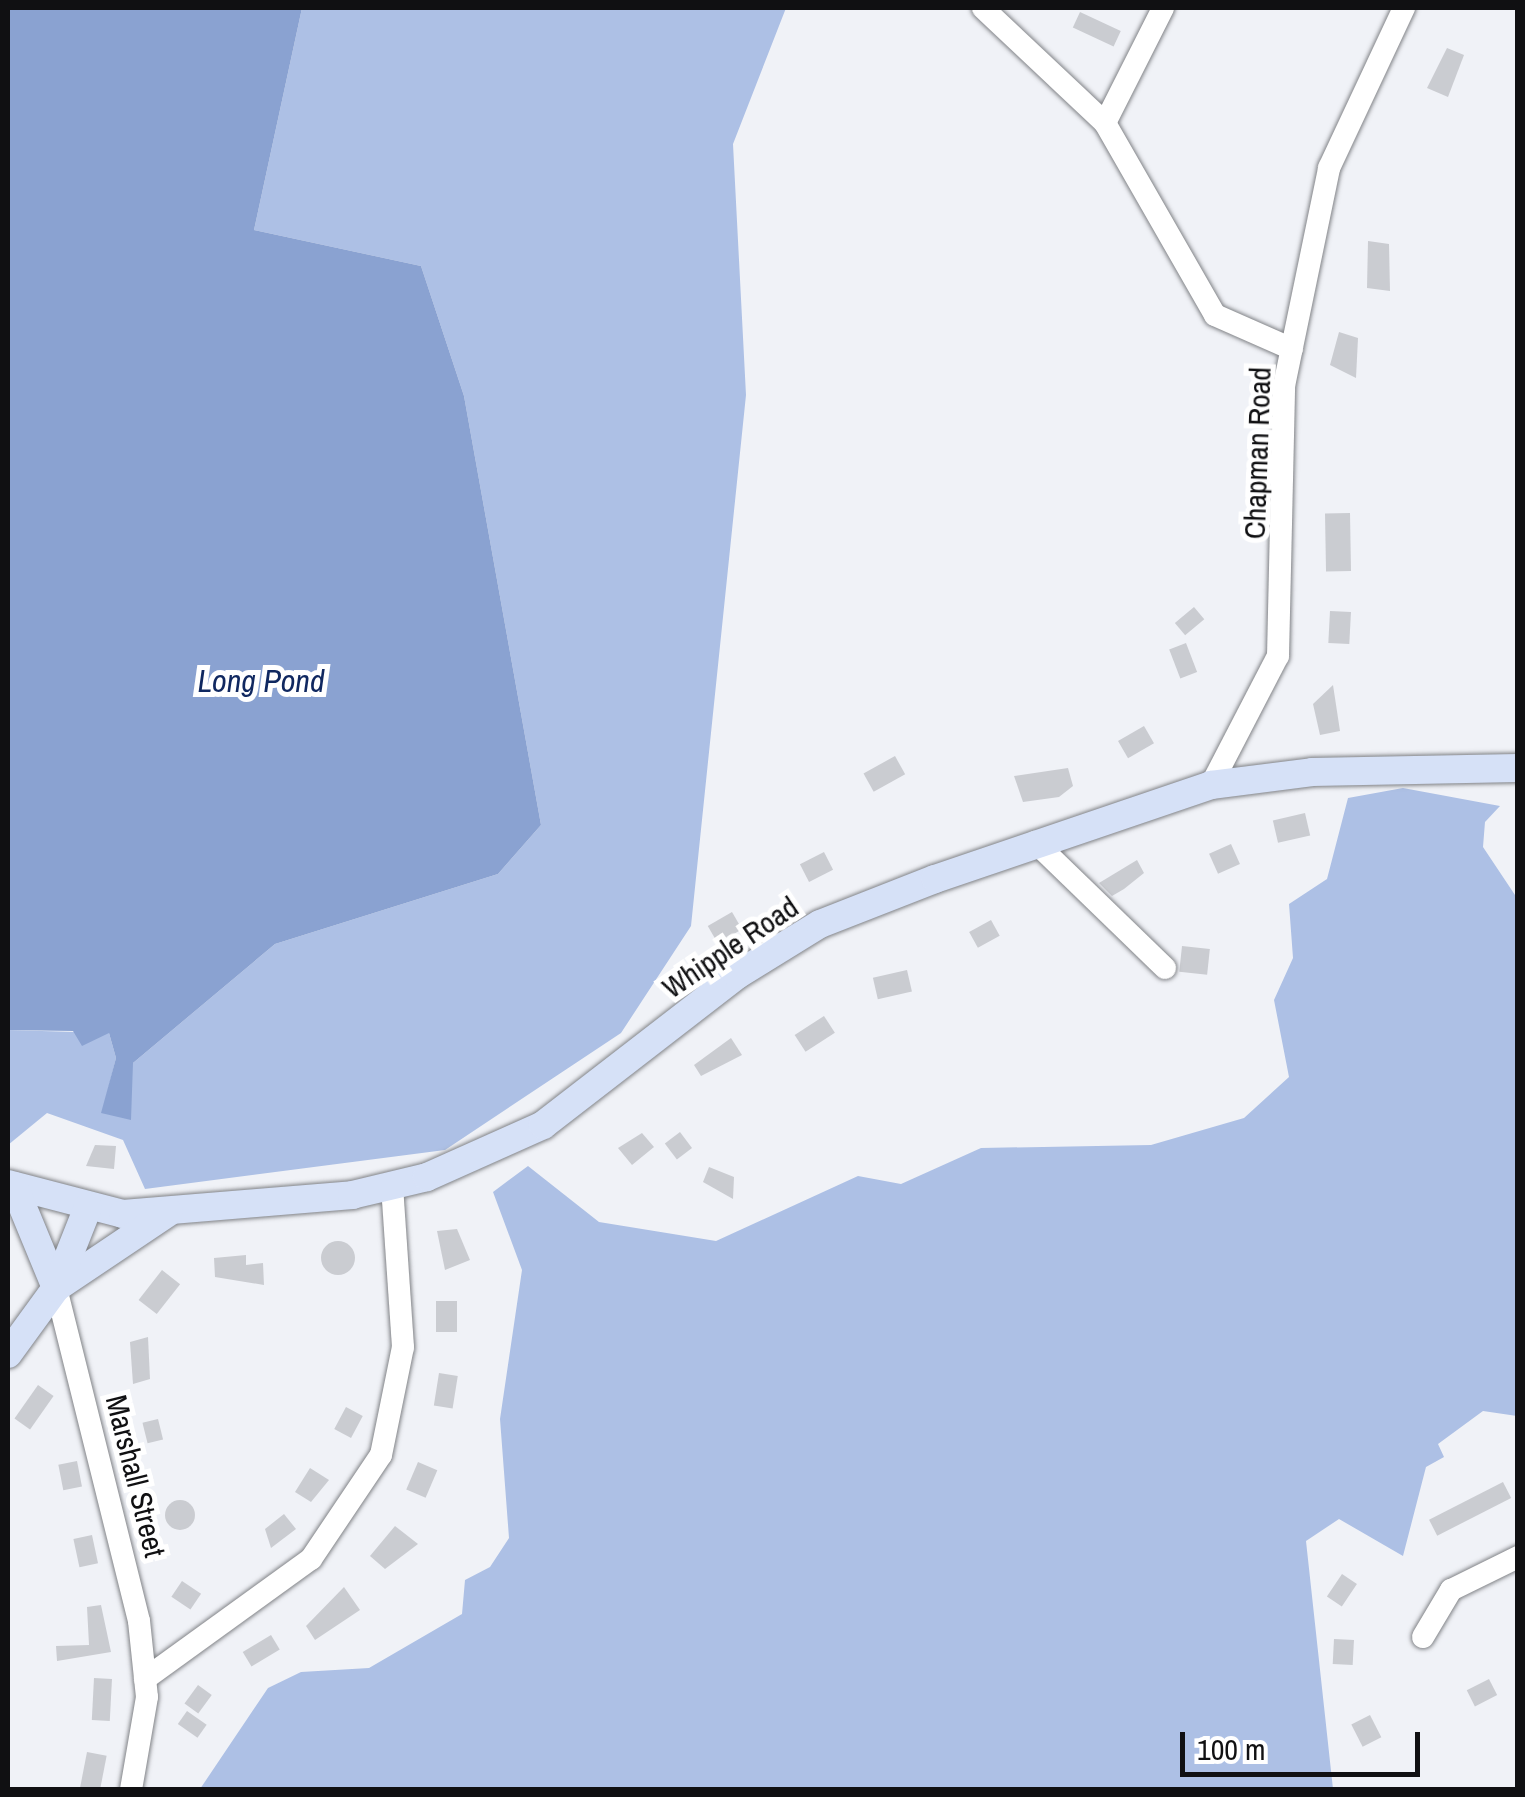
<!DOCTYPE html>
<html>
<head>
<meta charset="utf-8">
<style>
	body { margin:0 }
	#map { position:relative; width:1525px; height:1797px; overflow:hidden; background:#f0f2f7; font-family:"Archivo Narrow",sans-serif }
	div>[style] { position:absolute }
	.green>* { inset:0; background:#adc0e5 }
	.water>* { inset:0; background:#8aa2d1 }
	.building>* { inset:0; background:#caccd1; transform-origin:0 0 }
	.round { border-radius:50% }
	.roads { filter:drop-shadow(0 0 2px #818387) drop-shadow(0 0 2px #818387) }
	.minor>* { height:22px; margin:-11px; padding:0 11px; transform-origin:11px; border-radius:11px; background:#fff }
	.major>* { height:28px; margin:-14px; padding:0 14px; transform-origin:14px; border-radius:14px; background:#d6e1f7 }
	span { translate:-50% -50%; white-space:nowrap; text-align:center; line-height:1.15; -webkit-text-stroke:10px #fff; paint-order:stroke }
	.street-label { font-size:30px; color:#101012 }
	.water-label { font-size:32px; color:#102860; font-style:italic }
	.frame { position:absolute; inset:0; border:10px solid #101012; pointer-events:none }
	.scale { position:absolute; left:1180px; top:1732px; width:240px; height:45px; box-sizing:border-box; border:5px solid #101012; border-top:0; padding-left:12px; font-size:30px; line-height:35px; white-space:nowrap; color:#101012; -webkit-text-stroke:8px #fff; paint-order:stroke }
</style>
</head>
<body>
<div id="map">
	<div class="green">
		<i style="clip-path:polygon(302px 8px,786px 8px,733px 144px,746px 395px,691px 926px,621px 1033px,445px 1150px,145px 1189px,123px 1140px,47px 1113px,8px 1145px,8px 1030px,109px 1033px,116px 1058px,102px 1113px,133px 1063px,275px 944px,498px 874px,541px 825px,464px 396px,421px 266px,254px 230px)"></i>
		<i style="clip-path:polygon(1403px 788px,1500px 806px,1485px 822px,1483px 847px,1517px 898px,1517px 1416px,1483px 1411px,1438px 1444px,1444px 1457px,1426px 1467px,1403px 1556px,1339px 1519px,1306px 1541px,1333px 1789px,200px 1789px,268px 1688px,301px 1672px,369px 1668px,462px 1614px,465px 1580px,490px 1567px,509px 1538px,500px 1419px,522px 1270px,493px 1192px,528px 1166px,599px 1222px,716px 1241px,858px 1176px,901px 1184px,981px 1148px,1151px 1145px,1244px 1118px,1289px 1077px,1274px 1000px,1293px 958px,1289px 904px,1327px 879px,1348px 798px)"></i>
	</div>
	<div class="water">
		<i style="clip-path:polygon(8px 8px,302px 8px,254px 230px,421px 266px,464px 396px,541px 825px,498px 874px,275px 944px,133px 1063px,131px 1120px,101px 1113px,116px 1058px,109px 1033px,82px 1046px,73px 1031px,8px 1030px)"></i>
	</div>
	<div class="building">
		<i style="left:1080px;top:12px;width:45px;height:17px;rotate:25deg"></i>
		<i style="clip-path:polygon(1447px 48px,1464px 55px,1448px 97px,1427px 88px)"></i>
		<i style="clip-path:polygon(1368px 241px,1389px 244px,1390px 291px,1367px 288px)"></i>
		<i style="clip-path:polygon(1339px 332px,1358px 338px,1356px 378px,1330px 365px)"></i>
		<i style="left:1350px;top:513px;width:58px;height:25px;rotate:89deg"></i>
		<i style="left:1194px;top:607px;width:16px;height:25px;rotate:50deg"></i>
		<i style="left:1330px;top:611px;width:21px;height:32px;rotate:3deg"></i>
		<i style="left:1186px;top:643px;width:31px;height:18px;rotate:69deg"></i>
		<i style="clip-path:polygon(1333px 685px,1340px 731px,1320px 735px,1313px 704px)"></i>
		<i style="left:1144px;top:726px;width:20px;height:30px;rotate:60deg"></i>
		<i style="left:895px;top:756px;width:21px;height:36px;rotate:61deg"></i>
		<i style="clip-path:polygon(1068px 768px,1073px 786px,1059px 797px,1023px 802px,1014px 776px)"></i>
		<i style="left:1305px;top:813px;width:23px;height:33px;rotate:77deg"></i>
		<i style="left:1231px;top:844px;width:22px;height:24px;rotate:66deg"></i>
		<i style="left:824px;top:852px;width:20px;height:27px;rotate:63deg"></i>
		<i style="clip-path:polygon(1137px 860px,1144px 873px,1124px 889px,1112px 896px,1099px 883px)"></i>
		<i style="left:732px;top:912px;width:20px;height:28px;rotate:60deg"></i>
		<i style="left:991px;top:920px;width:18px;height:25px;rotate:61deg"></i>
		<i style="left:1182px;top:946px;width:28px;height:26px;rotate:6deg"></i>
		<i style="left:907px;top:970px;width:22px;height:35px;rotate:77deg"></i>
		<i style="left:824px;top:1016px;width:20px;height:35px;rotate:57deg"></i>
		<i style="clip-path:polygon(731px 1038px,742px 1055px,701px 1076px,694px 1065px)"></i>
		<i style="left:680px;top:1132px;width:20px;height:19px;rotate:53deg"></i>
		<i style="clip-path:polygon(642px 1133px,654px 1147px,632px 1165px,618px 1148px)"></i>
		<i style="clip-path:polygon(95px 1145px,116px 1146px,114px 1169px,86px 1166px)"></i>
		<i style="clip-path:polygon(709px 1167px,734px 1177px,733px 1199px,703px 1182px)"></i>
		<i style="clip-path:polygon(457px 1229px,470px 1260px,445px 1270px,437px 1231px)"></i>
		<i class="round" style="left:321px;top:1241px;width:34px;height:34px"></i>
		<i style="clip-path:polygon(246px 1255px,246px 1265px,263px 1263px,264px 1285px,215px 1277px,214px 1258px)"></i>
		<i style="left:162px;top:1270px;width:23px;height:38px;rotate:38deg"></i>
		<i style="left:436px;top:1301px;width:21px;height:31px"></i>
		<i style="clip-path:polygon(148px 1337px,150px 1379px,133px 1384px,130px 1342px)"></i>
		<i style="left:439px;top:1373px;width:19px;height:33px;rotate:9deg"></i>
		<i style="left:38px;top:1385px;width:19px;height:41px;rotate:35deg"></i>
		<i style="left:346px;top:1407px;width:19px;height:25px;rotate:28deg"></i>
		<i style="left:158px;top:1419px;width:21px;height:16px;rotate:76deg"></i>
		<i style="left:77px;top:1461px;width:26px;height:19px;rotate:79deg"></i>
		<i style="left:418px;top:1462px;width:21px;height:30px;rotate:23deg"></i>
		<i style="clip-path:polygon(310px 1468px,329px 1480px,311px 1502px,295px 1492px)"></i>
		<i style="left:1503px;top:1482px;width:18px;height:83px;rotate:63deg"></i>
		<i class="round" style="left:165px;top:1500px;width:30px;height:30px"></i>
		<i style="clip-path:polygon(284px 1514px,296px 1529px,271px 1548px,265px 1529px)"></i>
		<i style="clip-path:polygon(395px 1526px,418px 1544px,385px 1569px,370px 1556px)"></i>
		<i style="left:92px;top:1535px;width:29px;height:19px;rotate:78deg"></i>
		<i style="left:1342px;top:1574px;width:18px;height:27px;rotate:34deg"></i>
		<i style="left:182px;top:1581px;width:23px;height:19px;rotate:34deg"></i>
		<i style="clip-path:polygon(344px 1587px,360px 1610px,315px 1640px,306px 1626px)"></i>
		<i style="clip-path:polygon(101px 1605px,111px 1652px,57px 1661px,56px 1646px,89px 1645px,87px 1607px)"></i>
		<i style="left:271px;top:1635px;width:17px;height:33px;rotate:59deg"></i>
		<i style="left:1334px;top:1639px;width:20px;height:25px;rotate:3deg"></i>
		<i style="left:94px;top:1678px;width:18px;height:42px;rotate:3deg"></i>
		<i style="left:1489px;top:1679px;width:18px;height:25px;rotate:63deg"></i>
		<i style="left:198px;top:1685px;width:17px;height:23px;rotate:36deg"></i>
		<i style="left:187px;top:1711px;width:24px;height:16px;rotate:35deg"></i>
		<i style="left:1370px;top:1715px;width:25px;height:21px;rotate:63deg"></i>
		<i style="left:87px;top:1752px;width:20px;height:39px;rotate:11deg"></i>
	</div>
	<div class="roads">
		<div class="minor">
			<i style="left:983px;top:8px;width:168px;rotate:43.3deg"></i>
			<i style="left:1105px;top:123px;width:221px;rotate:60.2deg"></i>
			<i style="left:1215px;top:315px;width:84px;rotate:23.8deg"></i>
			<i style="left:1105px;top:123px;width:129px;rotate:-63.2deg"></i>
			<i style="left:1211px;top:785px;width:145px;rotate:-62.6deg"></i>
			<i style="left:1278px;top:656px;width:270px;rotate:-88.7deg"></i>
			<i style="left:1284px;top:386px;width:223px;rotate:-78.3deg"></i>
			<i style="left:1329px;top:168px;width:177px;rotate:-64.9deg"></i>
			<i style="left:1035px;top:842px;width:181px;rotate:44.1deg"></i>
			<i style="left:56px;top:1288px;width:343px;rotate:76deg"></i>
			<i style="left:139px;top:1621px;width:76px;rotate:84deg"></i>
			<i style="left:147px;top:1697px;width:94px;rotate:99.8deg"></i>
			<i style="left:1423px;top:1637px;width:55px;rotate:-59.2deg"></i>
			<i style="left:1451px;top:1590px;width:75px;rotate:-26.2deg"></i>
			<i style="left:145px;top:1679px;width:205px;rotate:-35.9deg"></i>
			<i style="left:311px;top:1559px;width:125px;rotate:-56.1deg"></i>
			<i style="left:381px;top:1455px;width:110px;rotate:-78.5deg"></i>
			<i style="left:403px;top:1347px;width:161px;rotate:-93.9deg"></i>
		</div>
		<div class="major">
			<i style="left:8px;top:1184px;width:119px;rotate:14.6deg"></i>
			<i style="left:123px;top:1214px;width:230px;rotate:-4.7deg"></i>
			<i style="left:352px;top:1195px;width:77px;rotate:-13.5deg"></i>
			<i style="left:427px;top:1177px;width:127px;rotate:-24.1deg"></i>
			<i style="left:543px;top:1125px;width:245px;rotate:-37.7deg"></i>
			<i style="left:737px;top:975px;width:97px;rotate:-31.6deg"></i>
			<i style="left:820px;top:924px;width:123px;rotate:-21.4deg"></i>
			<i style="left:935px;top:879px;width:292px;rotate:-18.8deg"></i>
			<i style="left:1211px;top:785px;width:102px;rotate:-7.3deg"></i>
			<i style="left:1312px;top:772px;width:206px;rotate:-1.1deg"></i>
			<i style="left:14px;top:1186px;width:110px;rotate:67.6deg"></i>
			<i style="left:56px;top:1288px;width:136px;rotate:-33.9deg"></i>
			<i style="left:8px;top:1354px;width:82px;rotate:-54deg"></i>
			<i style="left:56px;top:1288px;width:87px;rotate:-68.4deg"></i>
		</div>
	</div>
	<div class="street-label">
		<span style="left:1257px;top:453px;rotate:-88deg">Chapman Road</span>
		<span style="left:730px;top:947px;rotate:-34deg">Whipple Road</span>
		<span style="left:136px;top:1476px;rotate:76deg">Marshall Street</span>
	</div>
	<div class="water-label">
		<span style="left:261px;top:681px">Long Pond</span>
	</div>
	<div class="frame"></div>
	<div class="scale">100 m</div>
</div>
</body>
</html>
